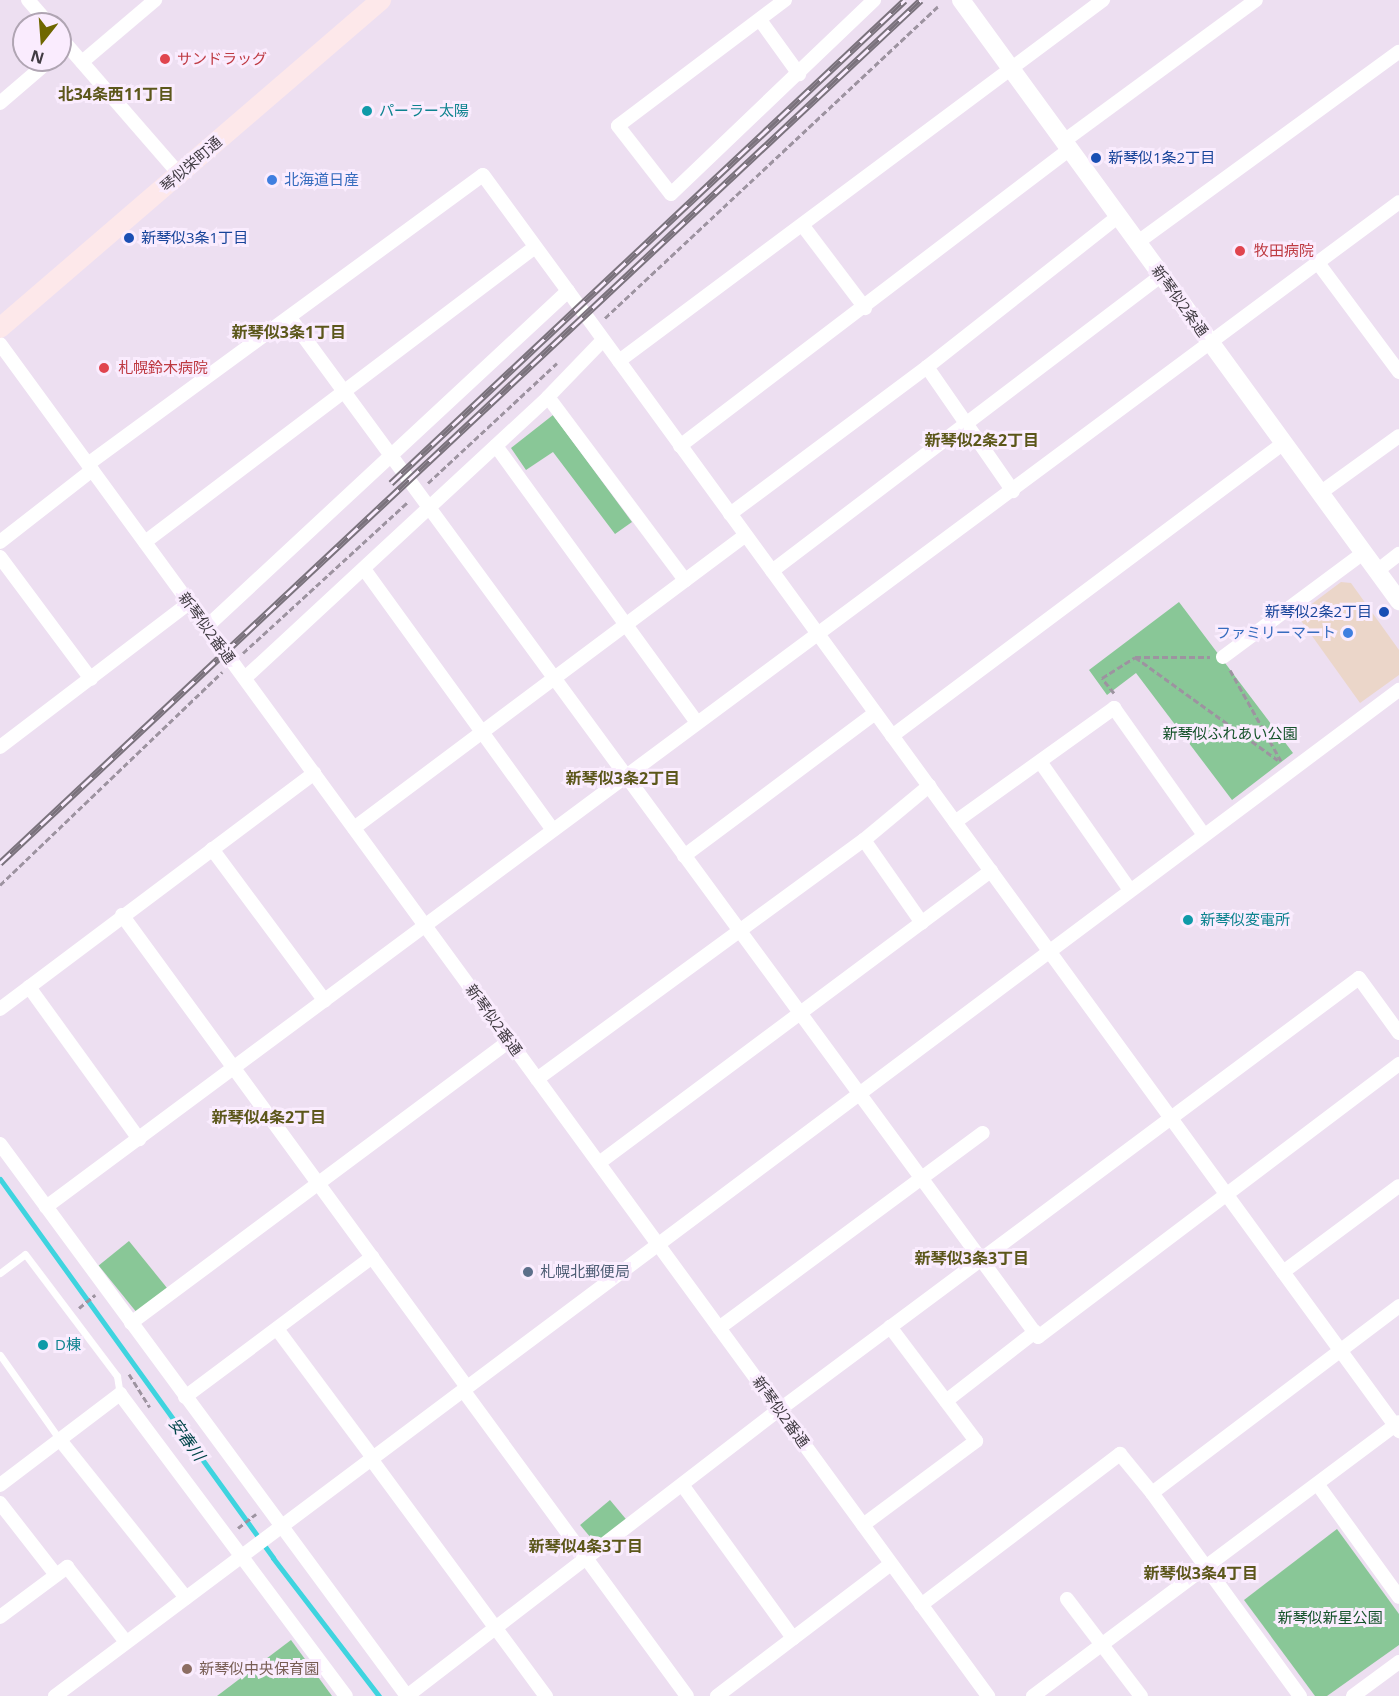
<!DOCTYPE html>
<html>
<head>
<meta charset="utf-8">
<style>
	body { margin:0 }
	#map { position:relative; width:1399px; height:1696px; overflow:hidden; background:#eddff1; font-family:"Open Sans","Noto Sans JP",sans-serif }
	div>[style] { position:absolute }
	.commercial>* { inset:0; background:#ebd6c9 }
	.green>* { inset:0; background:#89c797; transform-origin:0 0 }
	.stream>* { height:5px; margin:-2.5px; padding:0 2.5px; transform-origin:2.5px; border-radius:2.5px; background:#3fd4df }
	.path>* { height:3px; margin-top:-1.5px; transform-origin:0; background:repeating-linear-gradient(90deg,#9d93a0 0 6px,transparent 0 9px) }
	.service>* { height:7px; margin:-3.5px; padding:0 3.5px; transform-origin:3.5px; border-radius:3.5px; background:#fff }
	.minor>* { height:14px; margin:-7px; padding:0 7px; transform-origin:7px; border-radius:7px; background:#fff }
	.tertiary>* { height:18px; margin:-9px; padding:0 9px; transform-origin:9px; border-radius:9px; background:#fff }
	.secondary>* { height:20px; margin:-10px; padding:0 10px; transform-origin:10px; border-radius:10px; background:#fde8ea }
	.rail>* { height:7px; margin-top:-3.5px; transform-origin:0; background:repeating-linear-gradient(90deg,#faecfe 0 14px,#7a727c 0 28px); box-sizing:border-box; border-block:2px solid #7a727c }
	.dots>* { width:16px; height:16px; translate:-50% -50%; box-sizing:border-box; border:3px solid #faecfe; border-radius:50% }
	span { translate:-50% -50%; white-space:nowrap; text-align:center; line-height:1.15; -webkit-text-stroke:6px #faecfe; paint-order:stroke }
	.health-label { font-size:15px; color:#be3a42 }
	.left { translate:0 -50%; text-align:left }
	.culture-label { font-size:15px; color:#0d838f }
	.transit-label { font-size:15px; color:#164399 }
	.right { translate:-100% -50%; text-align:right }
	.street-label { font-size:15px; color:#403b42 }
	.shop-label { font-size:15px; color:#366cbe }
	.park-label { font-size:15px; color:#15522a }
	.service-label { font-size:15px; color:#4e5e75 }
	.education-label { font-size:15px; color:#785e54 }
	.neighbourhood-label { font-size:16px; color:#5c571b; font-weight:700 }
	.water-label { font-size:16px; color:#004549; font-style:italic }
	.north { position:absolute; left:12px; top:12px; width:60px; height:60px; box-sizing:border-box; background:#faecfe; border:2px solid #b0a5b3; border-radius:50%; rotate:197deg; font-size:16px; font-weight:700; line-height:24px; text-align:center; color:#403b42 }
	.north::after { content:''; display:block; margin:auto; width:21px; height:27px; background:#6f6700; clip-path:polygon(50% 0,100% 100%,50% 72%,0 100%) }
</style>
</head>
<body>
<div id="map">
	<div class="commercial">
		<i style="clip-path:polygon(1341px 582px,1351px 583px,1399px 650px,1399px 675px,1360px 703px,1297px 615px)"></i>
	</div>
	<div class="green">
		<i style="clip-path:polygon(553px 415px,632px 522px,615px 534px,553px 452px,526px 470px,511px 448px)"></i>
		<i style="clip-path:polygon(1179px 602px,1293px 753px,1232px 800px,1136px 673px,1107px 695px,1089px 670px)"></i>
		<i style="left:129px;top:1241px;width:63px;height:39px;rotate:51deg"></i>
		<i style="left:610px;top:1500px;width:26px;height:39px;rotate:50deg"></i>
		<i style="clip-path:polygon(1337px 1529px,1399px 1614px,1399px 1645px,1327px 1696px,1315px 1696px,1244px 1600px)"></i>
		<i style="clip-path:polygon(291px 1640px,332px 1696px,217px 1696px)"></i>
	</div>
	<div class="stream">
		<i style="left:0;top:1179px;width:467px;rotate:54.2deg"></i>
		<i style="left:273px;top:1558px;width:174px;rotate:52.5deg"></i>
	</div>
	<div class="path">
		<i style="left:605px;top:318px;width:456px;rotate:-43.1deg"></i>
		<i style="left:428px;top:483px;width:176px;rotate:-42.9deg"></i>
		<i style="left:243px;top:653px;width:224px;rotate:-42.5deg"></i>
		<i style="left:1135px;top:657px;width:176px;rotate:35.8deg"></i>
		<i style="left:1230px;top:670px;width:104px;rotate:60.7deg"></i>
		<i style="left:1114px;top:693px;width:19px;rotate:-129deg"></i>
		<i style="left:1102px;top:678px;width:39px;rotate:-32deg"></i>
		<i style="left:1135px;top:657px;width:75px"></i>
		<i style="left:0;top:885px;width:308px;rotate:-43.8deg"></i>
		<i style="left:79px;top:1308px;width:21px;rotate:-39deg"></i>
		<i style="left:129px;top:1374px;width:39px;rotate:58deg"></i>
		<i style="left:238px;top:1528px;width:23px;rotate:-38deg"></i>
	</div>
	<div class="service">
		<i style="left:0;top:1273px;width:31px;rotate:-37deg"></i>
		<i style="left:25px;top:1254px;width:153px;rotate:53deg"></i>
		<i style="left:117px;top:1376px;width:18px;rotate:81deg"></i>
		<i style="left:0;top:1355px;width:104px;rotate:54.8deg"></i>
	</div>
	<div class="minor">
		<i style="left:28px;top:0;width:32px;rotate:49deg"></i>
		<i style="left:785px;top:0;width:209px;rotate:143deg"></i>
		<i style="left:618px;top:126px;width:86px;rotate:52.1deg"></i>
		<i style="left:671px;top:194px;width:281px;rotate:-43.7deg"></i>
		<i style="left:760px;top:20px;width:67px;rotate:54.2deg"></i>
		<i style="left:60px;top:37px;width:181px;rotate:49deg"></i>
		<i style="left:82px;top:62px;width:96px;rotate:-40.3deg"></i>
		<i style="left:0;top:103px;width:66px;rotate:-40.7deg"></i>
		<i style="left:1064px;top:141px;width:238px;rotate:-36.3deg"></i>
		<i style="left:803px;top:226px;width:103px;rotate:52.9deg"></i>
		<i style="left:1138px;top:242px;width:323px;rotate:-36.1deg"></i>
		<i style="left:1318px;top:263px;width:136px;rotate:53.4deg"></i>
		<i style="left:568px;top:291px;width:1411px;rotate:53.91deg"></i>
		<i style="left:290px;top:318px;width:1264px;rotate:53.72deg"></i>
		<i style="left:1038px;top:1337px;width:453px;rotate:-37.1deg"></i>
		<i style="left:0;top:344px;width:1675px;rotate:53.84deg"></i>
		<i style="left:619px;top:361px;width:604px;rotate:-36.72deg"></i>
		<i style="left:927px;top:367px;width:151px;rotate:55.3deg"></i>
		<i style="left:548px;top:397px;width:229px;rotate:53.2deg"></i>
		<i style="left:496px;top:446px;width:342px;rotate:54deg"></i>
		<i style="left:680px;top:446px;width:490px;rotate:-37.3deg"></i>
		<i style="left:88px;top:464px;width:489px;rotate:-36.2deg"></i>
		<i style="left:483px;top:175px;width:144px;rotate:53.8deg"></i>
		<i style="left:568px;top:291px;width:492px;rotate:137.1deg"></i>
		<i style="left:1320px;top:493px;width:97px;rotate:-35.8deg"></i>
		<i style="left:730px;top:514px;width:246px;rotate:-36.7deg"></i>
		<i style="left:927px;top:367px;width:244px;rotate:-38.2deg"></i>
		<i style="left:0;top:542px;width:117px;rotate:-38deg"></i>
		<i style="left:145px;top:542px;width:489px;rotate:-37.1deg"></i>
		<i style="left:0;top:557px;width:152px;rotate:53.3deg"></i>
		<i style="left:364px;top:569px;width:322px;rotate:54.1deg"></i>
		<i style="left:772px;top:571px;width:490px;rotate:-37.2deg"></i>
		<i style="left:1377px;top:571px;width:28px;rotate:-38deg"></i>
		<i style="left:1223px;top:657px;width:174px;rotate:-36.6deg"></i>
		<i style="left:245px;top:678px;width:413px;rotate:-42.8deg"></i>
		<i style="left:548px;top:397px;width:79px;rotate:-46deg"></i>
		<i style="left:892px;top:736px;width:489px;rotate:-36.8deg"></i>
		<i style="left:0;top:747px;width:238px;rotate:-37.3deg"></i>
		<i style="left:1041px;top:763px;width:155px;rotate:55deg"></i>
		<i style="left:955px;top:822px;width:196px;rotate:-35.6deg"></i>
		<i style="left:1114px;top:708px;width:156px;rotate:54.7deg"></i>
		<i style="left:354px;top:828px;width:489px;rotate:-36.8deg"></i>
		<i style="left:864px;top:840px;width:101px;rotate:55.1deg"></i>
		<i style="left:212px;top:849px;width:189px;rotate:53.4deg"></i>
		<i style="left:684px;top:856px;width:239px;rotate:-36.8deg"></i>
		<i style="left:122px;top:915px;width:585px;rotate:53.84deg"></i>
		<i style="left:29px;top:987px;width:188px;rotate:54.1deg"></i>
		<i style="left:0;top:1009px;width:393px;rotate:-36.9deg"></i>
		<i style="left:537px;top:1079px;width:405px;rotate:-36.2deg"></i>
		<i style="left:864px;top:840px;width:85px;rotate:-39.7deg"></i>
		<i style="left:0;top:1144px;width:686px;rotate:53.6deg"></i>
		<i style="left:599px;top:1163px;width:489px;rotate:-36.7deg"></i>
		<i style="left:46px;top:1207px;width:1685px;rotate:-36.6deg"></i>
		<i style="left:1283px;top:1272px;width:144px;rotate:-36.6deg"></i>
		<i style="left:131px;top:1323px;width:472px;rotate:-36.7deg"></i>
		<i style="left:719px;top:1328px;width:328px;rotate:-36.5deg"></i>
		<i style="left:277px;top:1329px;width:161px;rotate:53.3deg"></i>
		<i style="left:463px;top:1390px;width:379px;rotate:53.8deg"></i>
		<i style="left:185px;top:1397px;width:234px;rotate:-36.8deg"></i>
		<i style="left:946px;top:1401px;width:113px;rotate:-37.8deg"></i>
		<i style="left:60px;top:1440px;width:202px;rotate:51.4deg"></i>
		<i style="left:371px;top:1459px;width:295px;rotate:53.6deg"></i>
		<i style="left:0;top:1485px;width:151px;rotate:-37.2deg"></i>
		<i style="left:120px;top:1394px;width:377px;rotate:53.2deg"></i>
		<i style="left:1318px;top:1485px;width:138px;rotate:54.1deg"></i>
		<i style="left:683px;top:1486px;width:188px;rotate:54.1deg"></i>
		<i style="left:0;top:1503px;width:91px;rotate:52.1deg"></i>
		<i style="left:863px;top:1525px;width:141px;rotate:-36.6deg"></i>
		<i style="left:976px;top:1441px;width:143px;rotate:-127deg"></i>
		<i style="left:1067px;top:1599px;width:122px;rotate:52.7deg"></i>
		<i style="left:921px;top:1605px;width:250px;rotate:-37.2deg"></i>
		<i style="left:1120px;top:1454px;width:50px;rotate:50.6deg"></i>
		<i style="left:0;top:1617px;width:84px;rotate:-36.7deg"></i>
		<i style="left:67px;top:1567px;width:95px;rotate:51.8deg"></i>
		<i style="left:55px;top:1696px;width:1679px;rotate:-36.82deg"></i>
		<i style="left:407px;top:1696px;width:469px;rotate:-37.6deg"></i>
		<i style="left:779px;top:1410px;width:723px;rotate:-36.68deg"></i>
		<i style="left:1359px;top:978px;width:68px;rotate:54deg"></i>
		<i style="left:717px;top:1696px;width:218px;rotate:-37.2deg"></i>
		<i style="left:1033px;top:1696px;width:457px;rotate:-36.8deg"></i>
		<i style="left:1300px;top:1696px;width:251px;rotate:-126.1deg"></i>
		<i style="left:1152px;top:1493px;width:310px;rotate:-37.1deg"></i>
		<i style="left:1353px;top:1696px;width:57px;rotate:-36.5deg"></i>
	</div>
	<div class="tertiary">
		<i style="left:961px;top:0;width:744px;rotate:53.92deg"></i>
	</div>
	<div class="secondary">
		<i style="left:0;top:328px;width:503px;rotate:-40.72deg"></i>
	</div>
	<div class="rail">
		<i style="left:391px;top:483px;width:705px;rotate:-43.22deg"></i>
		<i style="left:0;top:863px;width:1262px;rotate:-43.14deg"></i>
	</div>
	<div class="dots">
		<i style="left:165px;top:59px;background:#e0444e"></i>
		<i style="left:367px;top:111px;background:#0f9aa8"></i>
		<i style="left:1096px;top:158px;background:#1a4fb4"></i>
		<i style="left:272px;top:180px;background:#3f7fe0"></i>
		<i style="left:129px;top:238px;background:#1a4fb4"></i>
		<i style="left:1240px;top:251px;background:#e0444e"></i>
		<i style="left:104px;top:368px;background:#e0444e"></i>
		<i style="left:1384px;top:612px;background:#1a4fb4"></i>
		<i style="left:1348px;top:633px;background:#3f7fe0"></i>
		<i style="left:1188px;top:920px;background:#0f9aa8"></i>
		<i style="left:528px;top:1272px;background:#5c6f8a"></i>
		<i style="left:43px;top:1345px;background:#0f9aa8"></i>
		<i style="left:187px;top:1669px;background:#8d6e63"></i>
	</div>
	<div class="health-label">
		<span class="left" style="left:177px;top:59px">サンドラッグ</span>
		<span class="left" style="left:1254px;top:251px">牧田病院</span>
		<span class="left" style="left:118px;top:368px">札幌鈴木病院</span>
	</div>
	<div class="culture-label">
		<span class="left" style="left:379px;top:111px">パーラー太陽</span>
		<span class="left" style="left:1200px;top:920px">新琴似変電所</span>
		<span class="left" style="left:55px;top:1345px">D棟</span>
	</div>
	<div class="transit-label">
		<span class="left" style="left:1108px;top:158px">新琴似1条2丁目</span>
		<span class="left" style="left:141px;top:238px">新琴似3条1丁目</span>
		<span class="right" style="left:1372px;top:612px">新琴似2条2丁目</span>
	</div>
	<div class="street-label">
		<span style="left:191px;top:164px;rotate:-41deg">琴似栄町通</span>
		<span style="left:1180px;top:301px;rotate:54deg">新琴似2条通</span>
		<span style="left:207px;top:628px;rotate:54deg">新琴似2番通</span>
		<span style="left:494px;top:1020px;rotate:54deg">新琴似2番通</span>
		<span style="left:781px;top:1412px;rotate:54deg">新琴似2番通</span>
	</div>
	<div class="shop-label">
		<span class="left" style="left:284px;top:180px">北海道日産</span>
		<span class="right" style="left:1336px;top:633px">ファミリーマート</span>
	</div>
	<div class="park-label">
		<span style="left:1230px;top:734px">新琴似ふれあい公園</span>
		<span style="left:1330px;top:1618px">新琴似新星公園</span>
	</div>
	<div class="service-label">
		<span class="left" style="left:540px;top:1272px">札幌北郵便局</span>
	</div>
	<div class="education-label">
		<span class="left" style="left:199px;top:1669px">新琴似中央保育園</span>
	</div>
	<div class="neighbourhood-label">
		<span style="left:116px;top:94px">北34条西11丁目</span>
		<span style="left:289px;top:332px">新琴似3条1丁目</span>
		<span style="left:982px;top:440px">新琴似2条2丁目</span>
		<span style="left:623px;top:778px">新琴似3条2丁目</span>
		<span style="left:269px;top:1117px">新琴似4条2丁目</span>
		<span style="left:972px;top:1258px">新琴似3条3丁目</span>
		<span style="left:586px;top:1546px">新琴似4条3丁目</span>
		<span style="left:1201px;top:1573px">新琴似3条4丁目</span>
	</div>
	<div class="water-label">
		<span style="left:187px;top:1439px;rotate:54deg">安春川</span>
	</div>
	<div class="north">N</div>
</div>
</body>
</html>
